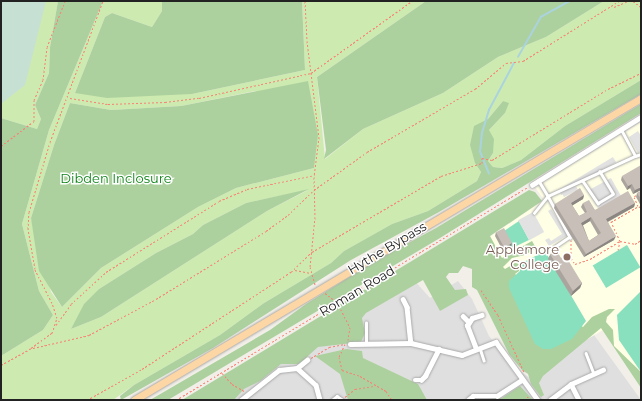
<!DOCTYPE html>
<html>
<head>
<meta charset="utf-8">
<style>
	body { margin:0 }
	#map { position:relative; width:642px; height:401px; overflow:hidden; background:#f2efe9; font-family:Montserrat,sans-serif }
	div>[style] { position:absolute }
	.residential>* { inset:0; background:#e0dfdf }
	.education>* { inset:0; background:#ffffe5 }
	.grass>* { inset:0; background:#cdebb0 }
	.forest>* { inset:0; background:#add19e }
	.wetland>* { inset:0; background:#c6e0d4 }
	.pitch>* { inset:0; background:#88e0be; transform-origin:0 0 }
	.parking>* { inset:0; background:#e2e2e2; transform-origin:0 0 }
	.stream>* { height:1.5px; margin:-0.75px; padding:0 0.75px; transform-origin:0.75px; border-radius:0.75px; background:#aad3df }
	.path>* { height:1px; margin-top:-0.5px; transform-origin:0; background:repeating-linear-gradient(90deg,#fa8072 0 2px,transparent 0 4px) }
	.roads { filter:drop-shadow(0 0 1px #a9a9a9) drop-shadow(0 0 1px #a9a9a9) }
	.lane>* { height:2.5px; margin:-1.25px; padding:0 1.25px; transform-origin:1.25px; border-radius:1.25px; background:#fff }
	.street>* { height:4.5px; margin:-2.25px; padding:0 2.25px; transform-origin:2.25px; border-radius:2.25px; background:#fff }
	.primary>* { height:7px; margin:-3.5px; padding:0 3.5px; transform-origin:3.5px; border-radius:3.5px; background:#fcd6a4 }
	.wall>* { inset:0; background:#aba49e }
	.shaded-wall>* { inset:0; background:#8b8681 }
	.building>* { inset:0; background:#c7bfb8; transform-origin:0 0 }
	.dots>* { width:11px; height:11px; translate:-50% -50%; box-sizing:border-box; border:2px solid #fff; border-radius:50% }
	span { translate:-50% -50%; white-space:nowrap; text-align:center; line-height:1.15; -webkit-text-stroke:3px #fff; paint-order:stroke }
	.park-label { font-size:13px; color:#0c8416 }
	.street-label { font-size:13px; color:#222 }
	.education-label { font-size:13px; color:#785e54 }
	.right { translate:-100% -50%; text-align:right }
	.frame { position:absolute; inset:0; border:2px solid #222; pointer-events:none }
</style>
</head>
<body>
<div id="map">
	<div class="residential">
		<i style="clip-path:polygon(413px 279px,430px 298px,458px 281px,472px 299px,489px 336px,514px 367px,530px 378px,589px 328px,641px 400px,222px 400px)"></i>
	</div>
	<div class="education">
		<i style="clip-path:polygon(641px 122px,641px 385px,603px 330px,545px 364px,482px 242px,544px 200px,535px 187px)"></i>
	</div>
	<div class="grass">
		<i style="clip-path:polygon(1px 1px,58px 1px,50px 47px,49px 73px,35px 105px,41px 119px,37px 129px,1px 118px)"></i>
		<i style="clip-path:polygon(evenodd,103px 1px,162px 1px,162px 11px,152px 27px,112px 13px,105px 17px,75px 93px,192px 94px,305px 70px,302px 1px,426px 1px,317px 77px,325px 159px,363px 129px,443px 93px,498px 57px,546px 37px,604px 1px,641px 1px,641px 80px,565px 126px,521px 160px,502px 168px,493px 167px,488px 161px,493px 153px,489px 130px,505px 113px,503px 101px,488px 119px,475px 163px,481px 172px,477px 181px,428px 211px,392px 224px,344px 251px,331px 263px,264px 303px,220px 335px,134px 385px,113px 400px,1px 400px,1px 356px,43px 330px,53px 315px,39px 291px,22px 224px,49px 130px,103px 1px,255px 91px,314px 168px,236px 188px,198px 207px,101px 268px,62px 307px,51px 292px,31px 218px,54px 145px,70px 103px,111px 110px,181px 106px,255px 91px,103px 1px,308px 190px,267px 211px,101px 317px,71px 329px,99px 289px,156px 253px,193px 234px,203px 225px,246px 203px,308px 190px)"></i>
	</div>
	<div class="forest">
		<i style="clip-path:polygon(58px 1px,103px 1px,49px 130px,22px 224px,39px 291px,53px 315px,43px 330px,1px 356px,1px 118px,37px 129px,41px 119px,35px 105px,49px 73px,50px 47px)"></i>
		<i style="clip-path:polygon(162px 1px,302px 1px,305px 70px,192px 94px,107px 98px,75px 93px,105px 17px,112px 13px,152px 27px,162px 11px)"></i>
		<i style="clip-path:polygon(426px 1px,604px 1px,546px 37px,498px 57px,443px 93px,363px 129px,324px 159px,326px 150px,317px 77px)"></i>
		<i style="clip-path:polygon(641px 80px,641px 94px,439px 212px,351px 260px,213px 348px,121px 400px,120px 396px,134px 385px,220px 335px,264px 303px,331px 263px,344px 251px,392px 224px,428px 211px,477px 181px,481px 172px,475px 163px,470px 145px,474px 126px,488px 119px,503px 101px,509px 103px,505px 113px,489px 130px,494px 139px,493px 153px,488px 161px,493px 167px,502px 168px,521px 160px,565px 126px)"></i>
		<i style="clip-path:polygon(308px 81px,318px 135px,314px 168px,236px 188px,198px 207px,101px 268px,62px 307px,39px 271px,31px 218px,54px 145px,70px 103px,111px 110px,181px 106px)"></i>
		<i style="clip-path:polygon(641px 104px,641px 113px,440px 238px,168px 400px,150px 400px,270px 330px,306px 304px,372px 263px,436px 228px)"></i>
		<i style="clip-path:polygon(309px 189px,267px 211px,101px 317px,71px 329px,84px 304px,99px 289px,156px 253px,193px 234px,203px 225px,246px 203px)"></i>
		<i style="clip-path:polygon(529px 190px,535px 192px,542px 201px,490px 236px,502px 258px,532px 241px,536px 248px,525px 255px,512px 258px,503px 267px,505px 269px,515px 263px,520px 264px,519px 271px,515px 274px,583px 327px,592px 317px,609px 309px,615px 309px,607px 317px,606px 322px,613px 330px,614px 346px,641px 372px,641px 388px,601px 328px,543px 376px,539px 383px,544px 395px,541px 397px,531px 384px,528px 374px,522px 370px,509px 354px,477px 290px,472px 287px,472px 269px,463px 266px,458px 273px,449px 273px,446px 277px,455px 290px,466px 289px,468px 295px,440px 311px,423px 280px,366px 313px,362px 318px,365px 333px,361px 342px,318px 347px,299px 364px,281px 364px,260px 381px,244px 389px,234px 400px,182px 400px)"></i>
		<i style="clip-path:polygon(346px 349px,362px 351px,363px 358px,418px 384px,427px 400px,348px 400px,340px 374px,315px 356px)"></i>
		<i style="clip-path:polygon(520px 386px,533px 400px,471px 400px,502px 398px)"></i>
	</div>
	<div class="wetland">
		<i style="clip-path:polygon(1px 1px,46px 1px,25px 85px,1px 104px)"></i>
	</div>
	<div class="pitch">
		<i style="clip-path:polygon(519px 221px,529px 240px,512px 248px,504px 231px)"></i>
		<i style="left:627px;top:245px;width:26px;height:40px;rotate:59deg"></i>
		<i style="clip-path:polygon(545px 251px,586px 321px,572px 339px,551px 349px,543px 349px,535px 344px,509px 288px,509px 281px,520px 271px,520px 264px)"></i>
		<i style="clip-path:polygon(641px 291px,641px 372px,619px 340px,617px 315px)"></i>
	</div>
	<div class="parking">
		<i style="clip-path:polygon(638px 131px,641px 136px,641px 151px,638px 153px,629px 137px)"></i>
		<i style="left:613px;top:157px;width:6px;height:64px;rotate:59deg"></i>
		<i style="left:611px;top:178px;width:23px;height:26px;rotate:61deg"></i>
		<i style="clip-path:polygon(576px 186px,578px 190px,564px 197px,561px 192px)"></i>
		<i style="clip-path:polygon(551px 209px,568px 235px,549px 246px,545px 240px,549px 238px,551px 241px,562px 234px,548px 211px)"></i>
		<i style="left:533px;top:212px;width:23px;height:17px;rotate:61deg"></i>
	</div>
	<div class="stream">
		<i style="left:518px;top:57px;width:46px;rotate:-60.1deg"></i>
		<i style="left:541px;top:17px;width:33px;rotate:-29deg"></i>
		<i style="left:489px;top:174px;width:24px;rotate:-112deg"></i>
		<i style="left:480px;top:152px;width:19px;rotate:-84deg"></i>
		<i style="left:482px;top:133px;width:24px;rotate:-73deg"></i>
		<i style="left:489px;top:110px;width:53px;rotate:-62deg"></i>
	</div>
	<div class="path">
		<i style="left:305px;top:1px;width:40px;rotate:87.1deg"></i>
		<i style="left:307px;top:41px;width:97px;rotate:82.9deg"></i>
		<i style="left:319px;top:137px;width:40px;rotate:97.1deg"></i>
		<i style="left:314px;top:177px;width:40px;rotate:88.6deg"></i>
		<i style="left:315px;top:217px;width:50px;rotate:95.7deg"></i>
		<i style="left:310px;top:267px;width:19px;rotate:74deg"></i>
		<i style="left:633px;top:1px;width:10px;rotate:37deg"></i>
		<i style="left:614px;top:7px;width:15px;rotate:-23deg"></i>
		<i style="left:70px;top:98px;width:38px;rotate:9deg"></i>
		<i style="left:108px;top:104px;width:57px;rotate:-2deg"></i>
		<i style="left:165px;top:102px;width:34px;rotate:-7deg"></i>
		<i style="left:199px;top:98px;width:115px;rotate:-12.6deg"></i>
		<i style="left:311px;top:73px;width:124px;rotate:-35.5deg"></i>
		<i style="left:1px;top:146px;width:41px;rotate:-37.1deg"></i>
		<i style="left:34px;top:121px;width:21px;rotate:-90deg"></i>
		<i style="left:34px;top:100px;width:22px;rotate:-66deg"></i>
		<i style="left:43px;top:80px;width:33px;rotate:-83deg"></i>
		<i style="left:47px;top:47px;width:49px;rotate:-68.6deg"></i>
		<i style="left:636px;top:195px;width:3px;rotate:135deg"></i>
		<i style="left:634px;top:197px;width:10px;rotate:66deg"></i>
		<i style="left:611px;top:222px;width:32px;rotate:-30deg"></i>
		<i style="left:639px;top:206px;width:5px;rotate:68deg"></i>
		<i style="left:571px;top:240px;width:18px;rotate:90deg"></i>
		<i style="left:571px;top:258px;width:7px;rotate:56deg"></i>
		<i style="left:575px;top:264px;width:16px;rotate:-18deg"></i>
		<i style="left:590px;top:259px;width:35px;rotate:-31deg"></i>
		<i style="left:620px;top:241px;width:23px;rotate:-115deg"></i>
		<i style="left:618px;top:250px;width:9px;rotate:-77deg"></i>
		<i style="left:620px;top:241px;width:15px;rotate:11deg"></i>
		<i style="left:635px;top:244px;width:7px;rotate:-34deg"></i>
		<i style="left:295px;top:270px;width:16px;rotate:11deg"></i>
		<i style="left:481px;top:290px;width:30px;rotate:56deg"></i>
		<i style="left:498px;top:315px;width:63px;rotate:65.5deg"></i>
		<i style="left:325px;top:293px;width:15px;rotate:37deg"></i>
		<i style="left:337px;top:302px;width:28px;rotate:63deg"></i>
		<i style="left:350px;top:327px;width:13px;rotate:99deg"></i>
		<i style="left:56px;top:325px;width:26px;rotate:-54deg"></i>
		<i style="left:71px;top:304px;width:47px;rotate:-42.4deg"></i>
		<i style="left:106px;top:272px;width:133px;rotate:-32.1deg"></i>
		<i style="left:219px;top:201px;width:30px;rotate:-23deg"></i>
		<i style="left:247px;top:189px;width:69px;rotate:-11.6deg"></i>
		<i style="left:345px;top:344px;width:14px;rotate:115deg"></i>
		<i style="left:339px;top:357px;width:13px;rotate:77deg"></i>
		<i style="left:342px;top:370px;width:19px;rotate:18deg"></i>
		<i style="left:360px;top:376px;width:30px;rotate:30deg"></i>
		<i style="left:386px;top:391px;width:11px;rotate:56deg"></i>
		<i style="left:31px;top:348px;width:26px;rotate:-36deg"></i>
		<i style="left:52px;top:333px;width:16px;rotate:-72deg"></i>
		<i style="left:57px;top:318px;width:16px;rotate:-108deg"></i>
		<i style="left:52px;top:303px;width:38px;rotate:-117deg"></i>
		<i style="left:35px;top:269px;width:41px;rotate:-99.9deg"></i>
		<i style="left:28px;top:229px;width:17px;rotate:-87deg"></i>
		<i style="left:29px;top:212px;width:73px;rotate:-73.3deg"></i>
		<i style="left:50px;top:142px;width:151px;rotate:-69.4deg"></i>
		<i style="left:29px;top:349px;width:62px;rotate:-13.1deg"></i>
		<i style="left:89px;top:335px;width:76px;rotate:-28.2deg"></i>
		<i style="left:156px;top:299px;width:129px;rotate:-31.7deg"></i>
		<i style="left:266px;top:231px;width:27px;rotate:-36deg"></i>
		<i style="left:288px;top:215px;width:36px;rotate:-44deg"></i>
		<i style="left:314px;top:190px;width:65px;rotate:-35.6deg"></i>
		<i style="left:367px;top:152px;width:125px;rotate:-30.3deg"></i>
		<i style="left:475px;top:89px;width:40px;rotate:-40deg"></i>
		<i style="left:506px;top:63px;width:17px;rotate:-7deg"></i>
		<i style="left:523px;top:61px;width:113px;rotate:-32deg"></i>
		<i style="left:311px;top:358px;width:21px;rotate:-31deg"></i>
		<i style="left:329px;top:347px;width:16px;rotate:-11deg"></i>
		<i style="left:1px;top:365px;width:31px;rotate:-29deg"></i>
		<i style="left:222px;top:373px;width:15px;rotate:48deg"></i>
		<i style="left:232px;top:384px;width:14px;rotate:30deg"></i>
		<i style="left:345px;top:397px;width:13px;rotate:-39deg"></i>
		<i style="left:355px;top:389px;width:20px;rotate:-9deg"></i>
		<i style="left:87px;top:400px;width:63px;rotate:-29.4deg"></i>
		<i style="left:142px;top:369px;width:178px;rotate:-33.1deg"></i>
		<i style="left:291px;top:272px;width:29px;rotate:-44deg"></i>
		<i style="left:312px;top:252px;width:23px;rotate:-31deg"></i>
		<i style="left:332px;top:240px;width:126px;rotate:-30.4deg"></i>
		<i style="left:441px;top:176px;width:43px;rotate:-17.6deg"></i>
		<i style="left:482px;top:163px;width:5px;rotate:-90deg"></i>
		<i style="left:482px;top:158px;width:10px;rotate:11deg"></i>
		<i style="left:492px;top:160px;width:136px;rotate:-31.5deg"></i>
		<i style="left:608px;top:89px;width:37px;rotate:-26deg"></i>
		<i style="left:176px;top:400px;width:411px;rotate:-31.2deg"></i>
		<i style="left:524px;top:400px;width:6px;rotate:-39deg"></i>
	</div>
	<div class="roads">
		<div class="lane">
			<i style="left:635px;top:156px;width:6px;rotate:-18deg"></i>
			<i style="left:539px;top:181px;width:17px;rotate:59deg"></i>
			<i style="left:548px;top:196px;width:96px;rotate:-24.7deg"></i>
			<i style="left:635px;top:156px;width:30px;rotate:-118deg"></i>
			<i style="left:583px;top:181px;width:27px;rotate:56deg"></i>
			<i style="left:598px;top:203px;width:17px;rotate:-31deg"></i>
			<i style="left:613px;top:194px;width:26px;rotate:-121deg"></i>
			<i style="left:534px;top:213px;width:22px;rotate:-51deg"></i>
			<i style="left:548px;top:196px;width:47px;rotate:61.8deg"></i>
			<i style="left:570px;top:237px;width:18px;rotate:146deg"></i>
			<i style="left:366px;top:343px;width:20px;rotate:-90deg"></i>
			<i style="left:480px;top:348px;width:13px;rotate:72deg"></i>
			<i style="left:586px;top:353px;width:22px;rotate:69deg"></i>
			<i style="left:332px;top:400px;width:6px;rotate:-39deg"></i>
			<i style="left:337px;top:396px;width:7px;rotate:34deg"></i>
		</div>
		<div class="street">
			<i style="left:532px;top:185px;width:128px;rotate:-32deg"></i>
			<i style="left:403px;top:299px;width:9px;rotate:63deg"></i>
			<i style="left:407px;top:307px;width:36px;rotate:84deg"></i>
			<i style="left:463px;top:316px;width:8px;rotate:45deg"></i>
			<i style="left:350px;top:344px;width:61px;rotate:-0.9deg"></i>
			<i style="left:411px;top:343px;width:52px;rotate:13.2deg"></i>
			<i style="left:462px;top:355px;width:36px;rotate:-21deg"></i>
			<i style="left:496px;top:342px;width:72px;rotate:54.1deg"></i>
			<i style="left:476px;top:349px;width:25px;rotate:-111deg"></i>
			<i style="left:467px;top:326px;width:9px;rotate:-58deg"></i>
			<i style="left:472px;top:318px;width:10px;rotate:-17deg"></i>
			<i style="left:297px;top:368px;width:25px;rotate:42deg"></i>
			<i style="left:316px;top:385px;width:16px;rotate:75deg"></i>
			<i style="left:415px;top:380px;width:6px"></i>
			<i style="left:421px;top:380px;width:6px;rotate:-45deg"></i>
			<i style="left:425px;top:376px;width:30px;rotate:-63deg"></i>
			<i style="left:571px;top:384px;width:18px;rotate:63deg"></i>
			<i style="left:241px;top:400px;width:48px;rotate:-38.3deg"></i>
			<i style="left:279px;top:370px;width:18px;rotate:-6deg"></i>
			<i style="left:297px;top:368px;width:13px;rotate:-39deg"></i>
			<i style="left:468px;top:400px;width:6px;rotate:-39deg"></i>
			<i style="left:473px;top:396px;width:24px"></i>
			<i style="left:497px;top:396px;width:30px;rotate:-33deg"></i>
			<i style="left:550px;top:400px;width:26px;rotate:-37deg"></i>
			<i style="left:571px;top:384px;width:35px;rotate:-24deg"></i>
		</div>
		<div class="primary">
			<i style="left:134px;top:400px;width:590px;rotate:-30.78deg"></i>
		</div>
	</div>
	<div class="wall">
		<i style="clip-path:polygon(622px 176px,641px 190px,633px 194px,630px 188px,627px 190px,621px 180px)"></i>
		<i style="clip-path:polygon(641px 191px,641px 206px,636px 197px,637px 193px)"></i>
		<i style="clip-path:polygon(evenodd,584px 195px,583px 199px,572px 205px,579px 216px,585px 213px,581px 207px,583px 203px,595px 210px,635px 203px,634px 207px,608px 222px,614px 240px,584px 257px,554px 208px,555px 204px,584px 195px,590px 221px,598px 235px,589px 241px,583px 225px,590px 221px)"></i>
		<i style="clip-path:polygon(496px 232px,511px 247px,503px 251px,495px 236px)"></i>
		<i style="clip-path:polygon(550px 254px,561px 258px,582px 283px,580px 288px,571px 296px,548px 259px)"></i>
	</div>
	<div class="shaded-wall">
		<i style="clip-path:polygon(632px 184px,630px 188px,627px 190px,628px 186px)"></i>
		<i style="clip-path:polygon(641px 187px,641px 190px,633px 194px,635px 190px)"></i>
		<i style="clip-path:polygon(584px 195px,583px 199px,570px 207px,571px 203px)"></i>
		<i style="clip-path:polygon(635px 203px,634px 207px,605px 223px,606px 219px)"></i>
		<i style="clip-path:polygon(591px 217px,590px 221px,580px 227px,581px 223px)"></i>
		<i style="clip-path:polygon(616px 236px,614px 240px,584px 257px,586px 254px)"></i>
		<i style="clip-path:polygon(512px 243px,511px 247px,503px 251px,504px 247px)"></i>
		<i style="clip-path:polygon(582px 283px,580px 288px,571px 296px,573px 291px)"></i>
	</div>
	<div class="building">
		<i style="clip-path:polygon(641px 165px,641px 187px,635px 190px,632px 184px,628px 186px,622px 176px)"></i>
		<i style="clip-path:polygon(evenodd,580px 188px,584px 195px,571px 203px,579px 216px,587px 212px,583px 203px,589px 200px,595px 210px,628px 191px,635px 203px,606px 219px,616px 236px,586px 254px,555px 204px,580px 188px,591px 217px,601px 233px,589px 241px,581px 223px,591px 217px)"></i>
		<i style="clip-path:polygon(641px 191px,641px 199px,637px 193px)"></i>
		<i style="left:504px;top:228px;width:17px;height:9px;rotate:62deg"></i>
		<i style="clip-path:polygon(557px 251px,561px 258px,565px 255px,582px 283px,573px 291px,550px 254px)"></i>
	</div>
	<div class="dots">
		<i style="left:567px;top:257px;background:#8d6e63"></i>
	</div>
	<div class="park-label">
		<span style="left:116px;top:178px">Dibden Inclosure</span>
	</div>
	<div class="street-label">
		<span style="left:387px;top:248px;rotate:-31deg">Hythe Bypass</span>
		<span style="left:357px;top:291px;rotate:-31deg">Roman Road</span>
	</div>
	<div class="education-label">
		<span class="right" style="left:559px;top:257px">Applemore<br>College</span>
	</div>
	<div class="frame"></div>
</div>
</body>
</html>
